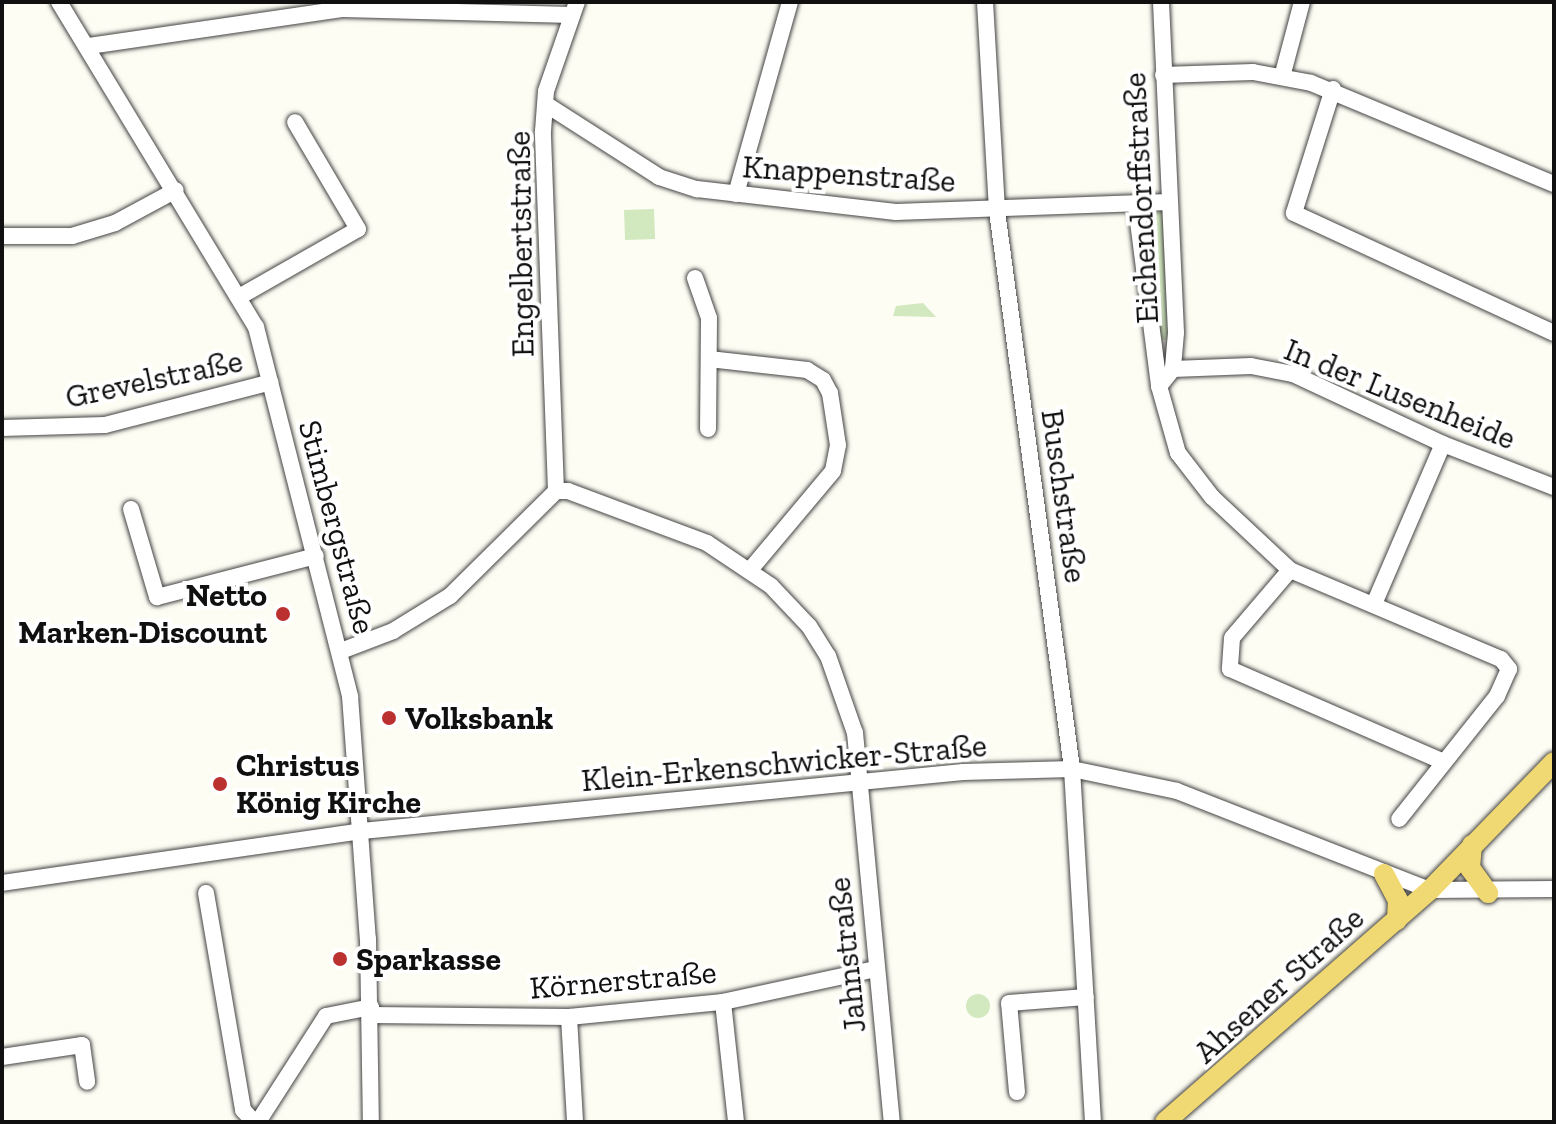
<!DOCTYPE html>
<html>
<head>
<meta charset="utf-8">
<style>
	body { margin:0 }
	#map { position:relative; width:1556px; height:1124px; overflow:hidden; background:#fefdf4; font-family:"Zilla Slab",serif }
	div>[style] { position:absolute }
	.green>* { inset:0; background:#d2e8bf; transform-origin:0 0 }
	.round { border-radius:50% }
	.roads { filter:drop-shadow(0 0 2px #434343) drop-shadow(0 0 2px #434343) }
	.minor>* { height:16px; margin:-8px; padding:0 8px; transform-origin:8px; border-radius:8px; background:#fff }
	.major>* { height:20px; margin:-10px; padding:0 10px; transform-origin:10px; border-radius:10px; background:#f0d972 }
	.dots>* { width:22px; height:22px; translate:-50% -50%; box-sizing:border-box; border:4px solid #fff; border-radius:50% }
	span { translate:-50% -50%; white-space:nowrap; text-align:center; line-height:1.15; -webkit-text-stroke:8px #fff; paint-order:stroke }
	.street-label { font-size:32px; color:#101010 }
	.poi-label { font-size:32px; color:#101010; font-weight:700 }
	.right { translate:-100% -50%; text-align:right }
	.left { translate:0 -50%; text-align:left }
	.frame { position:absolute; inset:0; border:4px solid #101010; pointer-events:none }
</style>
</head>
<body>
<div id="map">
	<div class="green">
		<i style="left:654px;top:209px;width:30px;height:30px;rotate:88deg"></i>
		<i style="clip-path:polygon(1164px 212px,1171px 339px,1155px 341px,1143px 213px)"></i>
		<i style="clip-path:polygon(923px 303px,936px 317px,893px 316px,896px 306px)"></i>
		<i class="round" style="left:966px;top:994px;width:24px;height:24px"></i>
	</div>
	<div class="roads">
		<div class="minor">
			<i style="left:59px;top:2px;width:380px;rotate:58.8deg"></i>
			<i style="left:256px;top:327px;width:381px;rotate:75.7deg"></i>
			<i style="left:350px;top:696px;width:244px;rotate:85.8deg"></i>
			<i style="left:368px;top:939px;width:183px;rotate:89.1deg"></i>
			<i style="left:985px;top:2px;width:209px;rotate:86.7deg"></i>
			<i style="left:997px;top:211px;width:563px;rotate:82.34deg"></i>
			<i style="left:1072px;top:769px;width:354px;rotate:86.6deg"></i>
			<i style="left:1161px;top:2px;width:331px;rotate:87.4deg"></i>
			<i style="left:1176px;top:333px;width:36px;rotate:95deg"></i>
			<i style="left:1173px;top:369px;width:22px;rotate:129deg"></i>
			<i style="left:1159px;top:386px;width:70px;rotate:74.2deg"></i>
			<i style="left:1178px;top:453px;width:56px;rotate:52.3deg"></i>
			<i style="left:1212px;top:497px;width:107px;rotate:43.1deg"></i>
			<i style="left:1290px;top:570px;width:229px;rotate:22.9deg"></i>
			<i style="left:1501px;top:659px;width:13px;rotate:51deg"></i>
			<i style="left:1509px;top:669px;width:30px;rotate:114deg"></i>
			<i style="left:1497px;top:696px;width:157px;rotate:128.5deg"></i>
			<i style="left:89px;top:46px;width:257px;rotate:-8.3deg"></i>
			<i style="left:343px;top:9px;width:229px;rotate:1.5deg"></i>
			<i style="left:1163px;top:75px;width:90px;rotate:-1.9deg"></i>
			<i style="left:1253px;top:72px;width:59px;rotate:10.7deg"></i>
			<i style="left:1311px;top:83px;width:263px;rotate:22.6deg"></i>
			<i style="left:1282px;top:77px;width:78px;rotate:-75.1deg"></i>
			<i style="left:1333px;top:89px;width:130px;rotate:107.5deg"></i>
			<i style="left:1294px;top:213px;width:286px;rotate:24.8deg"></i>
			<i style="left:547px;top:105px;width:133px;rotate:32.7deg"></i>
			<i style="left:659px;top:177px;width:40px;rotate:18deg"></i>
			<i style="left:697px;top:189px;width:200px;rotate:6.6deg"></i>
			<i style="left:896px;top:212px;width:273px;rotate:-2.1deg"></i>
			<i style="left:736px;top:194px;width:199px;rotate:-74.3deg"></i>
			<i style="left:1136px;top:206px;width:181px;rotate:82.7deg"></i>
			<i style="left:2px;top:236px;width:70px"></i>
			<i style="left:72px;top:236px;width:45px;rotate:-16.8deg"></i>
			<i style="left:115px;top:223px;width:69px;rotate:-28.4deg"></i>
			<i style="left:695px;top:278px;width:42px;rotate:70.7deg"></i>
			<i style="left:709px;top:318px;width:111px;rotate:90.5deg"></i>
			<i style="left:239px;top:297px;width:137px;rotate:-29.7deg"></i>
			<i style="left:358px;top:229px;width:124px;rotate:-120.5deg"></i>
			<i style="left:709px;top:359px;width:99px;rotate:6.4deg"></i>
			<i style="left:807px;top:370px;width:19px;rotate:32deg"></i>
			<i style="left:823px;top:380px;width:15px;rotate:62deg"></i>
			<i style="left:830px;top:393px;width:53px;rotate:81.3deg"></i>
			<i style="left:838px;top:445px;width:26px;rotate:101deg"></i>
			<i style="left:833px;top:471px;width:129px;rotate:130deg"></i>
			<i style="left:1173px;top:369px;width:78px;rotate:-2.2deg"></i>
			<i style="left:1251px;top:366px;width:43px;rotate:10.8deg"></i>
			<i style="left:1293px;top:374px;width:166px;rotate:25deg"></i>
			<i style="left:1443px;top:444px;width:119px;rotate:21.2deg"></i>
			<i style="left:2px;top:428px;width:103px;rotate:-1.7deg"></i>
			<i style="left:105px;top:425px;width:171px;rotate:-14.5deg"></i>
			<i style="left:556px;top:491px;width:360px;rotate:-92.1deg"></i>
			<i style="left:543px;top:131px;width:40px;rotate:-85.7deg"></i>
			<i style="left:546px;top:91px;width:94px;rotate:-70.8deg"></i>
			<i style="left:131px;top:509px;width:92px;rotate:73.5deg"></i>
			<i style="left:157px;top:597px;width:164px;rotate:-14.5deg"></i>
			<i style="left:1290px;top:570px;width:89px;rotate:130.5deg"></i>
			<i style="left:1232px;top:638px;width:31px;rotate:94deg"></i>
			<i style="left:1230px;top:669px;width:231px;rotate:23.5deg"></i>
			<i style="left:1374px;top:604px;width:174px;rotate:-66.7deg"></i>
			<i style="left:341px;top:651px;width:56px;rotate:-21deg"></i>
			<i style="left:393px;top:631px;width:67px;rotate:-31.6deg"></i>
			<i style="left:450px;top:596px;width:149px;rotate:-44.7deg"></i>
			<i style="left:556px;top:491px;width:12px"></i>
			<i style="left:568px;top:491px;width:148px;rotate:20.5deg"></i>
			<i style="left:707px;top:543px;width:77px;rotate:33.9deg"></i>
			<i style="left:771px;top:586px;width:55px;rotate:46.5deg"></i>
			<i style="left:809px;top:626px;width:36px;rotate:58deg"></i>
			<i style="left:828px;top:656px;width:82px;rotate:70.7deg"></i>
			<i style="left:855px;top:733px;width:391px;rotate:84.6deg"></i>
			<i style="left:2px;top:883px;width:364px;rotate:-8.2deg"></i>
			<i style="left:362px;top:831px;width:604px;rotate:-5.61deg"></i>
			<i style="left:963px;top:772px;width:109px;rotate:-1.6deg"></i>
			<i style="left:1072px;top:769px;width:107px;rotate:11.8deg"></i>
			<i style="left:1177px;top:791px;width:272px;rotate:21.4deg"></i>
			<i style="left:1430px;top:890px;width:124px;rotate:-0.5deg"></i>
			<i style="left:206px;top:893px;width:220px;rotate:80.3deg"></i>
			<i style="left:243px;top:1110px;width:16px;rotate:47deg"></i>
			<i style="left:723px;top:1002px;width:121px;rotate:83.8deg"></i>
			<i style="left:371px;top:1015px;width:198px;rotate:0.6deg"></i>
			<i style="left:569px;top:1017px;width:155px;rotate:-5.6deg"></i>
			<i style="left:723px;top:1002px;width:157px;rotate:-12.2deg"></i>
			<i style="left:569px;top:1017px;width:105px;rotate:86.7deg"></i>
			<i style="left:2px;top:1057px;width:81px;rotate:-8.5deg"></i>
			<i style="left:82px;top:1045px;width:37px;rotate:82deg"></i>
			<i style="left:1017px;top:1092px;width:89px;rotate:-95.1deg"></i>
			<i style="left:1009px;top:1003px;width:77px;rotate:-4.5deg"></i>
			<i style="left:258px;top:1122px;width:126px;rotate:-57.3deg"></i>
			<i style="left:326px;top:1016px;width:46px;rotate:-11.3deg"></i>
		</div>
		<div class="major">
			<i style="left:1472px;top:845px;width:23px;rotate:95deg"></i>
			<i style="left:1470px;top:868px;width:31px;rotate:54deg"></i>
			<i style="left:1384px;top:874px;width:30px;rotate:62deg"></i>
			<i style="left:1398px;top:900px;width:20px;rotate:93deg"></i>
			<i style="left:1165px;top:1122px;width:352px;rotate:-41.2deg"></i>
			<i style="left:1430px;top:890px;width:178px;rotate:-45.9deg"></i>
		</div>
	</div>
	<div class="dots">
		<i style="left:283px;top:614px;background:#ba312f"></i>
		<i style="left:389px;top:718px;background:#ba312f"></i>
		<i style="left:220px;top:784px;background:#ba312f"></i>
		<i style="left:340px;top:959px;background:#ba312f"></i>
	</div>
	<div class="street-label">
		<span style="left:849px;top:174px;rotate:4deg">Knappenstraße</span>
		<span style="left:1141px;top:198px;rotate:-93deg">Eichendorffstraße</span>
		<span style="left:521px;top:244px;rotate:-91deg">Engelbertstraße</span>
		<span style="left:154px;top:379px;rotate:-12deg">Grevelstraße</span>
		<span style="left:1400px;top:394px;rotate:22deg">In der Lusenheide</span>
		<span style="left:1064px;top:496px;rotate:82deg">Buschstraße</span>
		<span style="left:337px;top:527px;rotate:75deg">Stimbergstraße</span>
		<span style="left:784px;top:763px;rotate:-5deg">Klein-Erkenschwicker-Straße</span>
		<span style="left:847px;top:955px;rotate:-96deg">Jahnstraße</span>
		<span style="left:623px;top:980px;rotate:-5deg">Körnerstraße</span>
		<span style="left:1279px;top:985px;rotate:-42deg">Ahsener Straße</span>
	</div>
	<div class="poi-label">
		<span class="right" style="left:267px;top:614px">Netto<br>Marken-Discount</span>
		<span class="left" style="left:405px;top:718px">Volksbank</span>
		<span class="left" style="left:236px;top:784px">Christus<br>König Kirche</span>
		<span class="left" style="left:356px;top:959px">Sparkasse</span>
	</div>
	<div class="frame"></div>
</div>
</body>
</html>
